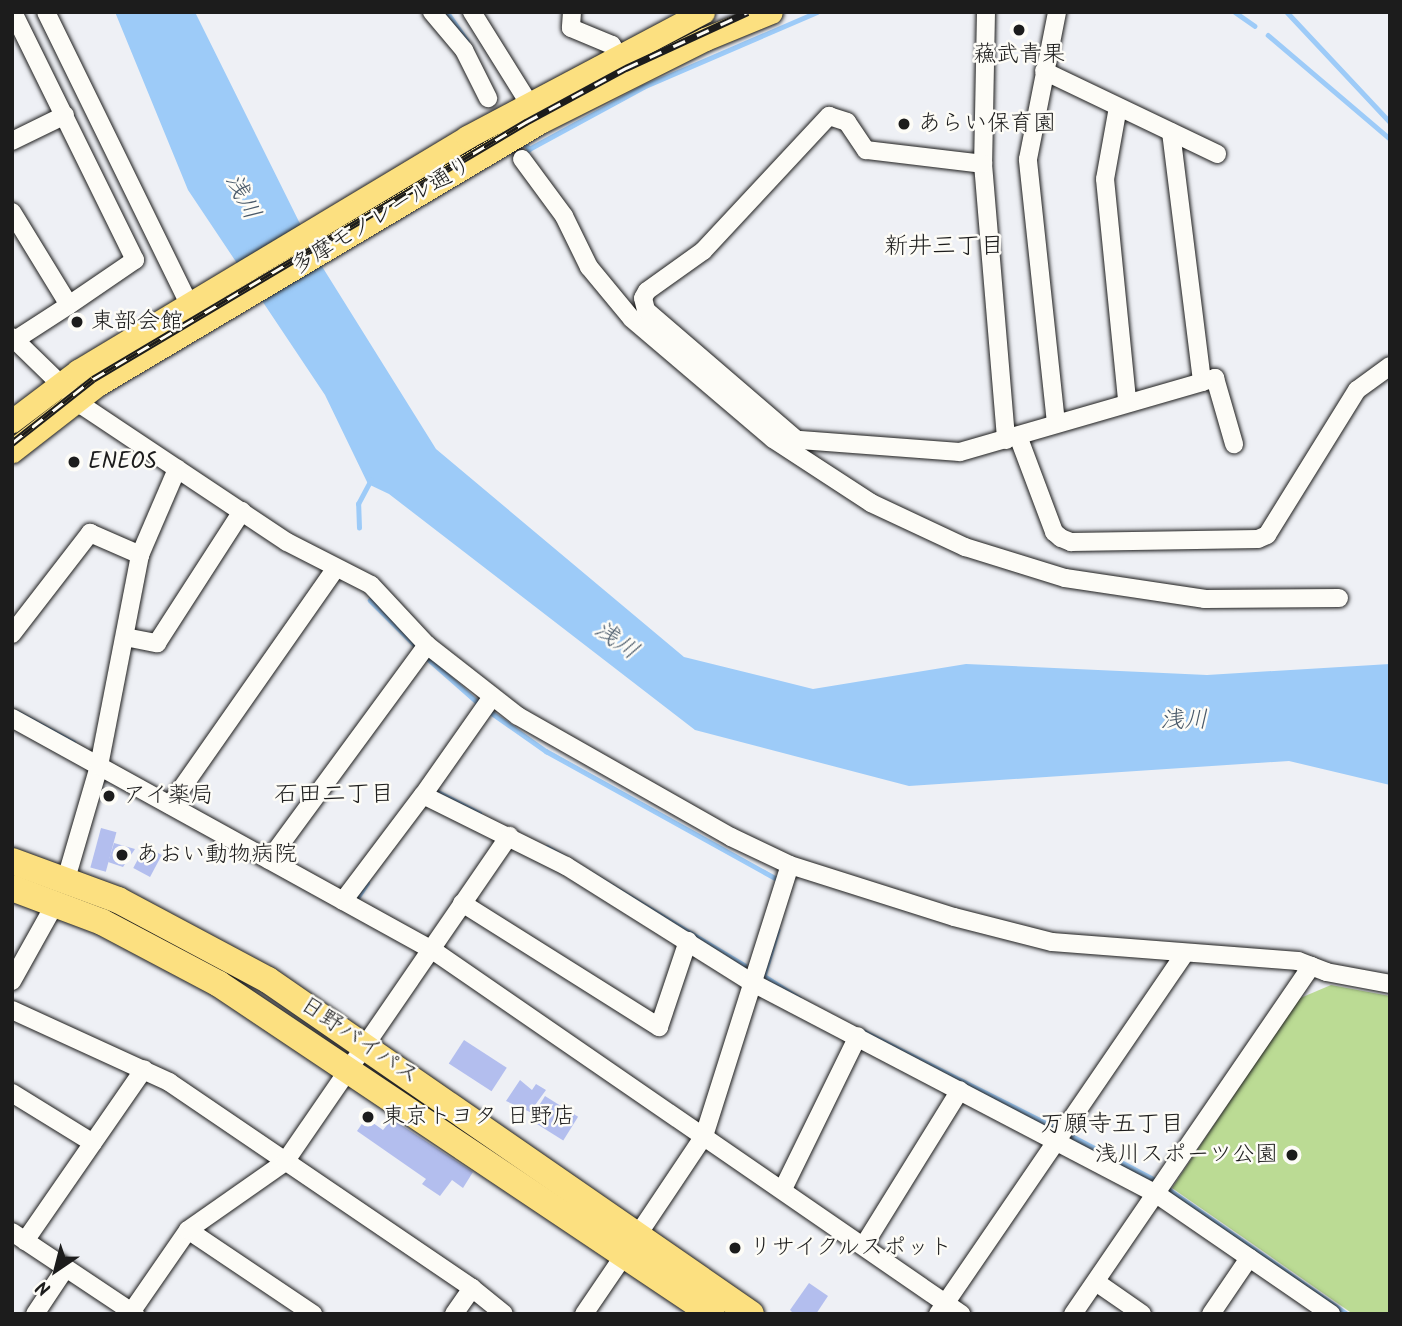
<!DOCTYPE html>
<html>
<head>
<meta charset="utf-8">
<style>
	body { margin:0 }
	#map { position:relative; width:1402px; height:1326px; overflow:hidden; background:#eef0f5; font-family:Kalam,"Klee One",sans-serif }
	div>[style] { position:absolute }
	.green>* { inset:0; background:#bbdb94 }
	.water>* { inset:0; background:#9dcbf8 }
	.stream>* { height:4.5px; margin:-2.25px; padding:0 2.25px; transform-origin:2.25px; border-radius:2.25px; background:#9dcbf8 }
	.building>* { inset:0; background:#b3beee; transform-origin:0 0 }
	.roads { filter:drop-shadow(0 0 2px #1c1c1c) drop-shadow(0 0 2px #1c1c1c) }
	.minor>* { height:18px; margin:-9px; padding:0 9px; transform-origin:9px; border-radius:9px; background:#fdfcf7 }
	.major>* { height:23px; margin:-11.5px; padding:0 11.5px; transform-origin:11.5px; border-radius:11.5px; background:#fce080 }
	.highway>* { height:26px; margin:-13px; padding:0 13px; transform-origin:13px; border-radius:13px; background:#fce080 }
	.rail>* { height:7px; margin-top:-3.5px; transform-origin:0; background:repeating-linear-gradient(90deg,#fdfcf7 0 13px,#1c1c1c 0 26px); box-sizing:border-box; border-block:2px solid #1c1c1c }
	.dots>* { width:19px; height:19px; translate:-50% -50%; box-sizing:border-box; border:4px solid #fdfcf7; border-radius:50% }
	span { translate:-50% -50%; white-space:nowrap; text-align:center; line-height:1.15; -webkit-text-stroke:5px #fdfcf7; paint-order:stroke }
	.poi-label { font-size:23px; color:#1c1c1c }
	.left { translate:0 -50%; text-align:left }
	.right { translate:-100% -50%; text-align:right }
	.street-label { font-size:23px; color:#1c1c1c }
	.water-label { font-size:24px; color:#495969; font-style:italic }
	.neighbourhood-label { font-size:24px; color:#1c1c1c }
	.frame { position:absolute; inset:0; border:14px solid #1c1c1c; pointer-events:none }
	.north { position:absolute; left:21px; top:1235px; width:70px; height:70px; -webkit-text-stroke:5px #fdfcf7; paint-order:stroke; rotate:215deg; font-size:19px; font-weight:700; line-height:28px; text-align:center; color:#1c1c1c }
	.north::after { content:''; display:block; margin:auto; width:24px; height:32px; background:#1c1c1c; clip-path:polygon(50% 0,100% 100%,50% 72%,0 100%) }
</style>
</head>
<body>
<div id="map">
	<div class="green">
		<i style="clip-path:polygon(1331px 985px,1390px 996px,1390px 1314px,1353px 1314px,1172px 1188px,1298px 999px)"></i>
	</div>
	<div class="water">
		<i style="clip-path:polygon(115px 12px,195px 12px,318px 260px,436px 449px,684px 657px,813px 689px,966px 664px,1207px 675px,1390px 664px,1390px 785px,1289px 761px,909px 786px,695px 730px,389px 494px,368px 484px,325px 395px,188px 190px)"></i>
	</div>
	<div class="stream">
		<i style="left:447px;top:12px;width:35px;rotate:55deg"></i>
		<i style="left:1235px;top:12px;width:24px;rotate:35deg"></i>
		<i style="left:1287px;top:12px;width:151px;rotate:46.9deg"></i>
		<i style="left:1268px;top:35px;width:160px;rotate:40.4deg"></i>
		<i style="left:527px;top:146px;width:4px;rotate:56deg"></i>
		<i style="left:529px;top:149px;width:130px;rotate:-28.5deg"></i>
		<i style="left:643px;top:87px;width:189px;rotate:-23.3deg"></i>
		<i style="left:359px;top:528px;width:24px;rotate:-92deg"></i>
		<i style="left:358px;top:504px;width:27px;rotate:-62deg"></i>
		<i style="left:370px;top:600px;width:71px;rotate:45deg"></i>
		<i style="left:426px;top:657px;width:74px;rotate:41.2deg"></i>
		<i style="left:489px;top:711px;width:70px;rotate:35.1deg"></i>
		<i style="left:546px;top:751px;width:269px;rotate:29deg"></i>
		<i style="left:17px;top:712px;width:64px;rotate:28.2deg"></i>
		<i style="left:434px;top:790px;width:51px;rotate:27.1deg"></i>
		<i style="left:547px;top:847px;width:230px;rotate:30.9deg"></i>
		<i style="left:357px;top:898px;width:18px;rotate:-56deg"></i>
		<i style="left:778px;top:930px;width:48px;rotate:106.9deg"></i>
		<i style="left:764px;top:976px;width:41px;rotate:32.2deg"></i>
		<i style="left:863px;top:1031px;width:218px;rotate:26.7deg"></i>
		<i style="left:1066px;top:1133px;width:103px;rotate:27.8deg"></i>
		<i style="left:1164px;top:1186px;width:223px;rotate:35deg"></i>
	</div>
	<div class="building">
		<i style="left:101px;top:828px;width:16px;height:41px;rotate:15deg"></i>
		<i style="clip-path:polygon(114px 843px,135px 849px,123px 867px,108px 862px)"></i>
		<i style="left:145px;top:846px;width:19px;height:25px;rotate:28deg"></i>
		<i style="left:464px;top:1040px;width:51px;height:28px;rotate:33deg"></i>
		<i style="clip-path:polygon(520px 1080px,532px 1090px,536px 1084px,546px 1090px,530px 1112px,506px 1101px)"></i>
		<i style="left:545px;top:1096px;width:39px;height:28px;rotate:32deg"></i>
		<i style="clip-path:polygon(366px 1118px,383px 1130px,392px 1119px,473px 1172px,463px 1188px,452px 1180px,440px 1196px,422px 1184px,426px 1179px,357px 1131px)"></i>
		<i style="clip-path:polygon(809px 1283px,828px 1296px,816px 1314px,794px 1314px,790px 1310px)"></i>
	</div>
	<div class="roads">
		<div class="minor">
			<i style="left:46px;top:12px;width:336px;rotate:63.9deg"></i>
			<i style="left:432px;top:12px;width:50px;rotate:49.9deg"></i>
			<i style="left:464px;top:50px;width:54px;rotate:63.4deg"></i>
			<i style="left:472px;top:12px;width:119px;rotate:58deg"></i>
			<i style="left:572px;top:12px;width:16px;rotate:94deg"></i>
			<i style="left:571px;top:28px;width:44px;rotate:22.5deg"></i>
			<i style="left:612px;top:45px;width:10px;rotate:61deg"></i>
			<i style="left:986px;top:12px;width:152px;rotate:91.1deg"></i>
			<i style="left:983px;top:164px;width:277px;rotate:85.2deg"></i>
			<i style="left:1044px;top:71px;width:192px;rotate:25.6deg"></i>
			<i style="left:1118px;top:107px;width:73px;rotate:100.2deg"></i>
			<i style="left:1105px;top:179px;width:223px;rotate:84.3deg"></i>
			<i style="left:1171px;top:132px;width:252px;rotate:82.9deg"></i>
			<i style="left:1202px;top:382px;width:14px;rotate:-17deg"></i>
			<i style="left:1215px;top:378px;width:69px;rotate:73.9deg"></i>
			<i style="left:12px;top:141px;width:59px;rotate:-26.1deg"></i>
			<i style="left:522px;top:159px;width:71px;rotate:53.6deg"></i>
			<i style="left:564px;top:216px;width:57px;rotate:63.9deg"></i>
			<i style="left:589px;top:267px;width:67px;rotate:50.4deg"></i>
			<i style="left:632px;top:319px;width:185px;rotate:40.4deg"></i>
			<i style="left:773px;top:439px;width:117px;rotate:33.1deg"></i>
			<i style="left:871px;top:503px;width:104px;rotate:25.1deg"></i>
			<i style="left:965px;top:547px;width:105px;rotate:17.2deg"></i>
			<i style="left:1065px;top:578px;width:142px;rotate:8.5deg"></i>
			<i style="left:1205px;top:599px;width:134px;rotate:-0.4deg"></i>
			<i style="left:12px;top:212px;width:109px;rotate:58.5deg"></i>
			<i style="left:69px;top:305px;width:80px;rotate:-34.3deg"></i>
			<i style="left:135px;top:260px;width:276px;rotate:-116.2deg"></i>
			<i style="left:12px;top:337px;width:99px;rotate:44.2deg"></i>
			<i style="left:83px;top:406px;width:245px;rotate:33.7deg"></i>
			<i style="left:287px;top:542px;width:94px;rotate:27.1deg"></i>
			<i style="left:371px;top:585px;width:82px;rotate:47deg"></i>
			<i style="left:427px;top:645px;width:115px;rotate:38deg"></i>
			<i style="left:518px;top:716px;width:245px;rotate:29.6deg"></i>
			<i style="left:731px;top:837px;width:65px;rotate:25.4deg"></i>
			<i style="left:790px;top:865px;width:172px;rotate:17.6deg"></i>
			<i style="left:954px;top:917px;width:101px;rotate:14.3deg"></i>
			<i style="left:1052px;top:942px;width:247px;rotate:4.4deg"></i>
			<i style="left:1298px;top:961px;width:30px;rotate:21deg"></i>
			<i style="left:1326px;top:972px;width:65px;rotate:10.6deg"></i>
			<i style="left:15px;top:340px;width:64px;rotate:-32.9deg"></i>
			<i style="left:1056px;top:423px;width:265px;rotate:-96.1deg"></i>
			<i style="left:1028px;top:159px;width:150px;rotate:-78.8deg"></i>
			<i style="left:1018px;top:436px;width:103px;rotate:69.4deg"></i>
			<i style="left:1054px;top:532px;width:9px;rotate:41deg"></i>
			<i style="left:1061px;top:538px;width:11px;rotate:22deg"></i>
			<i style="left:1071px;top:542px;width:187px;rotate:-0.9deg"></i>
			<i style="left:1258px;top:539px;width:10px;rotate:-24deg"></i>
			<i style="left:1267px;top:535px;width:171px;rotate:-58.2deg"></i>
			<i style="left:1357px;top:390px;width:41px;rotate:-36deg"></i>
			<i style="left:787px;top:439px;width:173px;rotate:4.3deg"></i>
			<i style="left:960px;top:452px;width:252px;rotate:-16.1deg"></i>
			<i style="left:797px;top:440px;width:199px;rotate:-139.3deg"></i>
			<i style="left:646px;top:310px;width:12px;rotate:-104deg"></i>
			<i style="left:643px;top:298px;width:8px;rotate:-60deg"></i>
			<i style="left:647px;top:291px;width:69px;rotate:-35.5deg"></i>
			<i style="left:703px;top:251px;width:185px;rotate:-47deg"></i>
			<i style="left:829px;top:116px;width:19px;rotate:18deg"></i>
			<i style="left:847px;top:122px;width:34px;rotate:56deg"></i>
			<i style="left:866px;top:150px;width:118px;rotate:6.8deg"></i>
			<i style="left:12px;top:634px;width:128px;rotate:-52.3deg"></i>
			<i style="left:90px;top:533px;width:55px;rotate:23.7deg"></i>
			<i style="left:125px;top:637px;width:33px;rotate:11deg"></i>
			<i style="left:157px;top:643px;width:157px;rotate:-57.2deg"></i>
			<i style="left:492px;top:697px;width:120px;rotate:125.1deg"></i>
			<i style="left:423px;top:795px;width:160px;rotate:26.4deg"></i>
			<i style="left:566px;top:866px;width:218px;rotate:32.1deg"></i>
			<i style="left:751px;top:982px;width:456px;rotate:27.6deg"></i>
			<i style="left:1155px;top:1193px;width:214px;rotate:34.5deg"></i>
			<i style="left:12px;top:718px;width:478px;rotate:28.9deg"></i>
			<i style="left:431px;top:949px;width:644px;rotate:34.55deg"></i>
			<i style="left:170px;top:805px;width:289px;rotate:-55deg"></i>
			<i style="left:269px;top:860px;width:267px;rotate:-53.7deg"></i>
			<i style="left:66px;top:879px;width:118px;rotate:-73.7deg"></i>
			<i style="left:99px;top:766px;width:215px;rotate:-79deg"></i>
			<i style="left:140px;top:555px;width:94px;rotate:-66.7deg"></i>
			<i style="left:343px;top:901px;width:133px;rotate:-53deg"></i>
			<i style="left:462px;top:903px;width:233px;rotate:32.2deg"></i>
			<i style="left:659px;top:1027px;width:91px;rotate:-71.4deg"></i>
			<i style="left:12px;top:981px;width:88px;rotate:-60.8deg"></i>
			<i style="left:12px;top:1010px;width:173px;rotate:24.6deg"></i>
			<i style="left:169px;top:1082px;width:366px;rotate:34.2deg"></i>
			<i style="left:12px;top:1093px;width:95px;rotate:31.7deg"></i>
			<i style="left:783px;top:1189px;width:170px;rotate:-63.9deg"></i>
			<i style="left:188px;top:1230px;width:151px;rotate:33.9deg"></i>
			<i style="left:12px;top:1232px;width:148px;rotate:33.7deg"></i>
			<i style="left:637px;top:1236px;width:120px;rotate:-56.2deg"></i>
			<i style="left:704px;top:1136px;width:284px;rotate:-72.4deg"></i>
			<i style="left:25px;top:1241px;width:209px;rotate:-55.3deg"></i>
			<i style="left:864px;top:1245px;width:182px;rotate:-58.2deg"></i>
			<i style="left:1096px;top:1282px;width:56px;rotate:34.8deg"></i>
			<i style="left:132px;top:1311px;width:98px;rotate:-55.3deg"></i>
			<i style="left:188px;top:1230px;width:118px;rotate:-35deg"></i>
			<i style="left:285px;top:1162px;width:396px;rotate:-55.5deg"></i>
			<i style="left:35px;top:1314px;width:54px;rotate:-56.3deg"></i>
			<i style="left:454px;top:1314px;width:32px;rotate:-55deg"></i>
			<i style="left:472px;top:1288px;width:41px;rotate:39.1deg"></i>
			<i style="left:584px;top:1314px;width:73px;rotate:-55.7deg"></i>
			<i style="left:938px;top:1314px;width:437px;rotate:-55.6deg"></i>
			<i style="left:1073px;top:1314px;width:422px;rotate:-55.6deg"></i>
			<i style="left:1211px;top:1314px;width:68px;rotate:-55.8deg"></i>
		</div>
		<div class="major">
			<i style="left:12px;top:421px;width:83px;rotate:-37.1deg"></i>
			<i style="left:78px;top:371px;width:454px;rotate:-31deg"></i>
			<i style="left:467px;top:137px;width:267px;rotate:-27.9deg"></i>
			<i style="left:12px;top:451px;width:108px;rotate:-37.8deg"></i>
			<i style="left:97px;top:385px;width:515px;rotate:-30.7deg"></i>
			<i style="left:540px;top:122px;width:185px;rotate:-26.7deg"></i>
			<i style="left:705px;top:39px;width:71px;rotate:-22.2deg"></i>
		</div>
		<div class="highway">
			<i style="left:12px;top:861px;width:113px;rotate:20.2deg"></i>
			<i style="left:118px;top:900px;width:170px;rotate:28.1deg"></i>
			<i style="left:268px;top:980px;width:587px;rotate:34.66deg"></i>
			<i style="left:12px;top:888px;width:96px;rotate:20.7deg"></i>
			<i style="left:102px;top:922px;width:132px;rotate:27.9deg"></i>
			<i style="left:219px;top:984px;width:593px;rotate:33.8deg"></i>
		</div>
	</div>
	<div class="rail">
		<i style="left:12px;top:443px;width:103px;rotate:-38.3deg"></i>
		<i style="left:93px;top:379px;width:504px;rotate:-30.69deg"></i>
		<i style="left:526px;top:122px;width:114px;rotate:-28.4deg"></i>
		<i style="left:626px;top:68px;width:134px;rotate:-24.7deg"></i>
	</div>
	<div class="dots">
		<i style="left:1019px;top:30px;background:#1c1c1c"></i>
		<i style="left:904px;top:124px;background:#1c1c1c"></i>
		<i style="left:77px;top:322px;background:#1c1c1c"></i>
		<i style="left:74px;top:462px;background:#1c1c1c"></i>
		<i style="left:109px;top:796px;background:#1c1c1c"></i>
		<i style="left:122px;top:855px;background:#1c1c1c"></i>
		<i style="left:368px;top:1117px;background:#1c1c1c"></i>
		<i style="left:1292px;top:1155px;background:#1c1c1c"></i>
		<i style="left:735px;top:1248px;background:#1c1c1c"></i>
	</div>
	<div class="poi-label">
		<span style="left:1019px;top:55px">蘓武青果</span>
		<span class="left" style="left:918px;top:124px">あらい保育園</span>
		<span class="left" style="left:91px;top:322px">東部会館</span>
		<span class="left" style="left:88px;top:462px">ENEOS</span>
		<span class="left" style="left:123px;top:796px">アイ薬局</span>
		<span class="left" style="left:136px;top:855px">あおい動物病院</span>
		<span class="left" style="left:382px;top:1117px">東京トヨタ 日野店</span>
		<span class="right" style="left:1278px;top:1155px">浅川スポーツ公園</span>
		<span class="left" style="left:749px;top:1248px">リサイクルスポット</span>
	</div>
	<div class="street-label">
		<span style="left:382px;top:216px;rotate:-31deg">多摩モノレール通り</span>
		<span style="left:359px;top:1041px;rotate:34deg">日野バイパス</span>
	</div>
	<div class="water-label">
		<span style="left:242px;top:197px;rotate:62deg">浅川</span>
		<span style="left:616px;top:641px;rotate:35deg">浅川</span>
		<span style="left:1184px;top:721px;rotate:-1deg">浅川</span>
	</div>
	<div class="neighbourhood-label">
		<span style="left:944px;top:247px">新井三丁目</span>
		<span style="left:334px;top:795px">石田二丁目</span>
		<span style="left:1112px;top:1125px">万願寺五丁目</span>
	</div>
	<div class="frame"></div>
	<div class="north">N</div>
</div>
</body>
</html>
